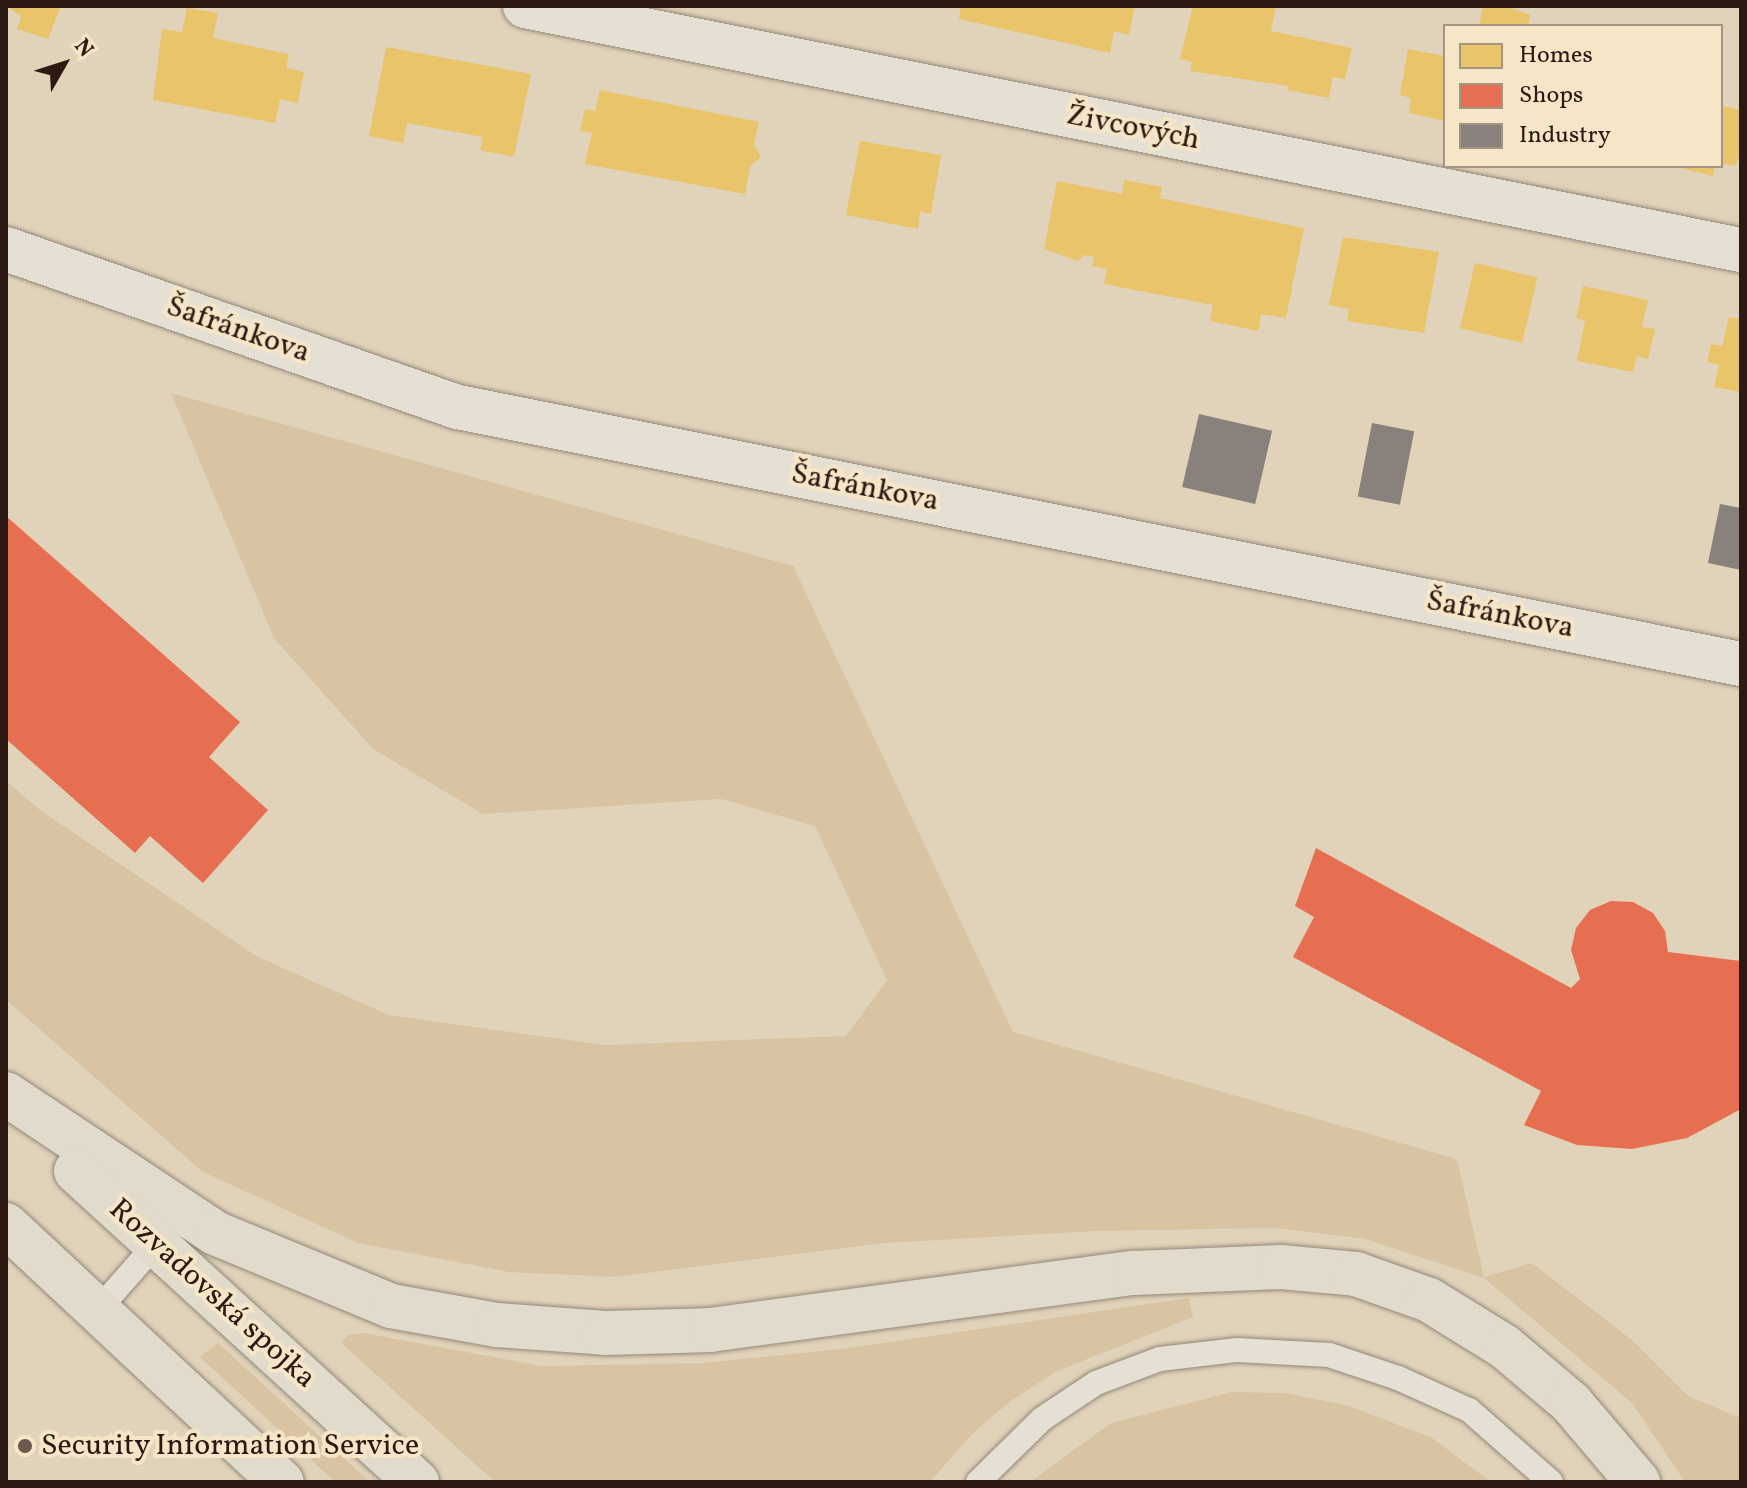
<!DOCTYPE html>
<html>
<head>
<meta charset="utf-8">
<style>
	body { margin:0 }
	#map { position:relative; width:1747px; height:1488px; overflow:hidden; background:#e1d3ba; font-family:Vollkorn,serif }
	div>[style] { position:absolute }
	.green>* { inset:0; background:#d8c4a3 }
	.homes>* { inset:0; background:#e9c46a; transform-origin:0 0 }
	.shops>* { inset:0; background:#e76f51 }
	.industry>* { inset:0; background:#8a817c; transform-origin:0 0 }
	.roads { filter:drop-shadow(0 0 2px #928879) drop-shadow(0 0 2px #928879) }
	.service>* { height:24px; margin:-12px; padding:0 12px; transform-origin:12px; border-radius:12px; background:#e6dfd3 }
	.minor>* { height:44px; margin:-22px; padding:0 22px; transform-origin:22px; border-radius:22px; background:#e6dfd3 }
	.trunk>* { height:44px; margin:-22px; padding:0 22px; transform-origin:22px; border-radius:22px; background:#e2dacb }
	.dots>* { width:22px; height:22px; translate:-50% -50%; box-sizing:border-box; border:4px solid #f6e6c8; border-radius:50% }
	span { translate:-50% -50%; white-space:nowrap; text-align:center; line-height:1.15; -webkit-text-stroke:8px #f6e6c8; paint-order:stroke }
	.street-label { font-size:30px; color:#2c1912 }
	.poi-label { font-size:30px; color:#2c1912 }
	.left { translate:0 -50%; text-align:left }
	.frame { position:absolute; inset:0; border:8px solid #2c1912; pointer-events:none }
	.legend { position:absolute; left:1443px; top:24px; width:280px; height:144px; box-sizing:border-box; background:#f6e6c8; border:2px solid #a5947f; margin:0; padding:10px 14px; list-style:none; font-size:24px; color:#2c1912 }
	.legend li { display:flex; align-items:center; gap:16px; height:40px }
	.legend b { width:40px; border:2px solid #a5947f }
	.north { position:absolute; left:24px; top:24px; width:80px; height:80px; -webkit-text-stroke:6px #f6e6c8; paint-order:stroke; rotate:51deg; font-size:22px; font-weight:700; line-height:32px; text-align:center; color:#2c1912 }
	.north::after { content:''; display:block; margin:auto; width:28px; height:36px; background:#2c1912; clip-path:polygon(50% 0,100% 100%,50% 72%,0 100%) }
</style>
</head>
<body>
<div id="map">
	<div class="green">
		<i style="clip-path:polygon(171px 393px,793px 566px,1013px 1032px,1457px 1159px,1484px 1277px,1532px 1263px,1632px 1340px,1688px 1396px,1741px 1418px,1741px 1482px,1685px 1482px,1632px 1403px,1484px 1278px,1365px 1239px,1276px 1228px,1098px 1231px,885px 1243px,615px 1277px,509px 1272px,358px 1243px,203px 1172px,6px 1000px,6px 781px,40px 810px,258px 957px,389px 1015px,604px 1045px,846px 1036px,887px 980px,815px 826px,721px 799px,483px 814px,373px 749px,274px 638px)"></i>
		<i style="clip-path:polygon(1189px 1298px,1193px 1317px,1057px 1371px,1011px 1401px,974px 1432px,930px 1482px,495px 1482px,341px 1343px,348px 1335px,363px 1333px,542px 1366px,703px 1363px,849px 1348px)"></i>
		<i style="clip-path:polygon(218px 1343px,231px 1355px,370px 1482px,335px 1482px,200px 1357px)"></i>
		<i style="clip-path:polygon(1232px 1392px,1286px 1393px,1350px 1406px,1432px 1438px,1491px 1482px,1030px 1482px,1111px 1423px)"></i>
	</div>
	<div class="homes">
		<i style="clip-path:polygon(6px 6px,61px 6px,48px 39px,17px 29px,21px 16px)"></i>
		<i style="clip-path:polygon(961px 6px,1135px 6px,1129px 35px,1114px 31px,1110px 53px,959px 19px)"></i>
		<i style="clip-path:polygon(1193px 6px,1276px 6px,1271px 31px,1352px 48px,1345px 79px,1333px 77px,1329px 98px,1288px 90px,1288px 86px,1190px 71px,1192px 62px,1180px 59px)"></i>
		<i style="clip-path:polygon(1483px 6px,1506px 6px,1530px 15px,1528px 26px,1479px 26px)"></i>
		<i style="clip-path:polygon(187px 8px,218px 13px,213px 38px,289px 54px,286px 68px,304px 72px,298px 103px,280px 99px,275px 123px,153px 100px,162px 29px,182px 32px)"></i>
		<i style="clip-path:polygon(386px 47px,531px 74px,514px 157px,480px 150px,483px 137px,407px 123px,403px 143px,369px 136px)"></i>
		<i style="clip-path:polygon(1408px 49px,1445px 56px,1445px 121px,1409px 113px,1411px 98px,1400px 95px)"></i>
		<i style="clip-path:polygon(600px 90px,759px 122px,754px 145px,761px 157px,750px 166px,745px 194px,585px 164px,592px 133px,580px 131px,585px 109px,595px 111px)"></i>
		<i style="clip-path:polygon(1721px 106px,1741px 110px,1741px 152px,1735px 166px,1721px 163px)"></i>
		<i style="clip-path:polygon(860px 141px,941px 155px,931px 214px,920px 212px,918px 229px,846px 215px)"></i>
		<i style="clip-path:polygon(1673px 166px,1715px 166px,1713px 176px)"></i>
		<i style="clip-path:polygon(1124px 180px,1162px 187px,1160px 198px,1304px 228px,1286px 318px,1261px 314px,1258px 331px,1210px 321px,1213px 305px,1104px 284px,1107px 269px,1092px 266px,1094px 257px,1084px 255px,1078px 261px,1044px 249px,1057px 181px,1122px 194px)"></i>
		<i style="clip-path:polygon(1343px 237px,1439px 252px,1424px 333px,1347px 321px,1349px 309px,1329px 305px)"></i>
		<i style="left:1475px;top:263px;width:64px;height:67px;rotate:13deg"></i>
		<i style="clip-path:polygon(1583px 286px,1648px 300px,1642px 327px,1655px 329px,1648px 359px,1637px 356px,1633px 372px,1577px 361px,1585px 320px,1576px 318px)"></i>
		<i style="clip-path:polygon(1729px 317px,1741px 319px,1741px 392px,1714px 387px,1719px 365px,1707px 362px,1711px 344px,1722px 346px)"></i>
	</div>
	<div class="shops">
		<i style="clip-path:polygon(6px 516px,240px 722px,209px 757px,268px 810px,203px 883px,150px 836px,135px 853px,6px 739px)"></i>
		<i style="clip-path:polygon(1316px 848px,1571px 988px,1580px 979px,1571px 950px,1576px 928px,1590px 910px,1611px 901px,1633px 902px,1653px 913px,1665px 931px,1668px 952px,1741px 961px,1741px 1109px,1687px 1138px,1632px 1149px,1577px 1145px,1524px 1125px,1541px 1091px,1293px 957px,1314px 917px,1295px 906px)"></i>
	</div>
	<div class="industry">
		<i style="left:1199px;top:414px;width:75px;height:75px;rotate:13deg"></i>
		<i style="left:1372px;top:423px;width:43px;height:75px;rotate:11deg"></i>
		<i style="clip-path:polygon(1720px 504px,1741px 508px,1741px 570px,1708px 563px)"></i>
	</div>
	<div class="roads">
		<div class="service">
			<i style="left:98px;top:1310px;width:88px;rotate:-48.7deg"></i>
			<i style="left:978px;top:1482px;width:90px;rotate:-44.5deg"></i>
			<i style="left:1042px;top:1419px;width:65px;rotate:-33.7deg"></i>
			<i style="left:1096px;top:1383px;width:68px;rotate:-20.6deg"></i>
			<i style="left:1160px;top:1359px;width:78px;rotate:-6.7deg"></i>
			<i style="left:1237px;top:1350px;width:92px;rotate:3.1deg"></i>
			<i style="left:1329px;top:1355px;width:73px;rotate:18.4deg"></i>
			<i style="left:1398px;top:1378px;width:78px;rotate:24.3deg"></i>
			<i style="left:1469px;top:1410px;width:109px;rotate:41.3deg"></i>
		</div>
		<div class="minor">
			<i style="left:525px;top:6px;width:1240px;rotate:11.35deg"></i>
			<i style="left:6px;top:249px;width:479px;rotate:19.3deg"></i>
			<i style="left:458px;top:407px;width:1308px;rotate:11.33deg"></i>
		</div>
		<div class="trunk">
			<i style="left:6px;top:1094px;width:251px;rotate:33.6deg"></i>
			<i style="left:215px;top:1233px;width:191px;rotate:22.5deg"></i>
			<i style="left:391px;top:1306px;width:108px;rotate:10.2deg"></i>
			<i style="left:497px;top:1325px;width:108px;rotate:4.2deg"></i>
			<i style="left:605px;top:1333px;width:105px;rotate:-1.6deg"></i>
			<i style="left:710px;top:1330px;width:428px;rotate:-7.7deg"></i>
			<i style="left:1134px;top:1273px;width:147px;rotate:-2.3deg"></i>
			<i style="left:1281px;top:1267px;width:75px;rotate:5.3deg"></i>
			<i style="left:1356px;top:1274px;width:77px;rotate:19.6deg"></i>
			<i style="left:1429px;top:1300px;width:89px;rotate:31.7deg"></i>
			<i style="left:1505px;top:1347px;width:87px;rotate:40.3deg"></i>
			<i style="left:1571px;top:1403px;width:104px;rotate:49.7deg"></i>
			<i style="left:76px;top:1171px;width:462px;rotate:42.4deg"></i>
			<i style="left:6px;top:1225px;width:377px;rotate:43deg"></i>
		</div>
	</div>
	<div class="dots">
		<i style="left:25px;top:1446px;background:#6b5a4d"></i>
	</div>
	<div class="street-label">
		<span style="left:1133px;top:128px;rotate:11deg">Živcových</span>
		<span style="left:238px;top:330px;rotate:19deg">Šafránkova</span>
		<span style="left:865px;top:488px;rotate:11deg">Šafránkova</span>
		<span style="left:1500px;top:615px;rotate:11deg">Šafránkova</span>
		<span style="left:212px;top:1294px;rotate:42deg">Rozvadovská spojka</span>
	</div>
	<div class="poi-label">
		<span class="left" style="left:41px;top:1446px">Security Information Service</span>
	</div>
	<div class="frame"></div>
	<ul class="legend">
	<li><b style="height:22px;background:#e9c46a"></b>Homes</li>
	<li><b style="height:22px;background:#e76f51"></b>Shops</li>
	<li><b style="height:22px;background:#8a817c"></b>Industry</li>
	</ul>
	<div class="north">N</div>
</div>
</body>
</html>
